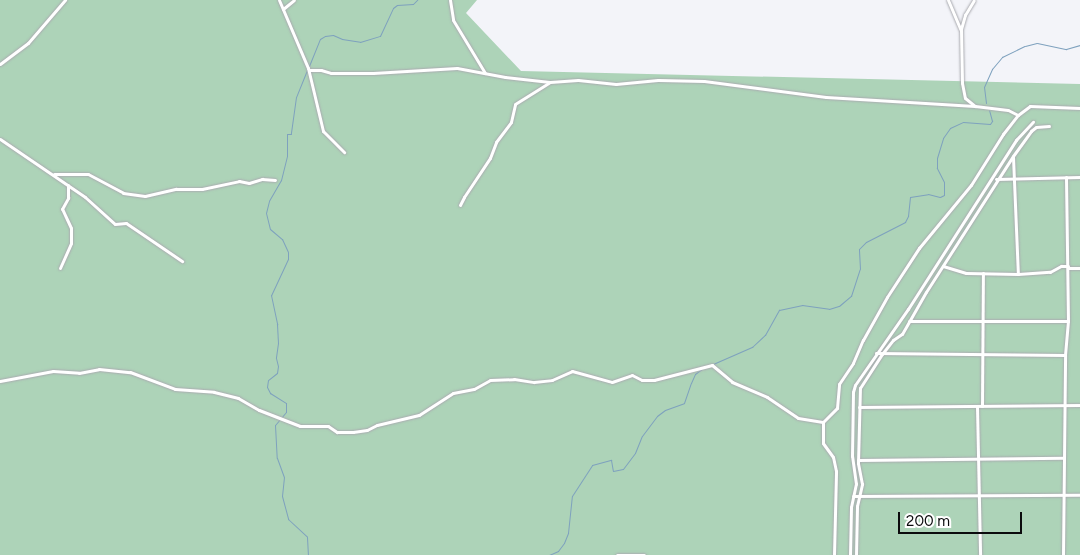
<!DOCTYPE html>
<html>
<head>
<meta charset="utf-8">
<style>
	body { margin:0 }
	#map { position:relative; width:1080px; height:555px; overflow:hidden; background:#f3f4f9; font-family:Figtree,sans-serif }
	div>[style] { position:absolute }
	.green>* { inset:0; background:#add3b8 }
	.stream>* { height:1px; margin:-0.5px; padding:0 0.5px; transform-origin:0.5px; border-radius:0.5px; background:#7ea1be }
	.roads { filter:drop-shadow(0 0 1px #aaabb0) drop-shadow(0 0 1px #aaabb0) }
	.minor>* { height:3px; margin:-1.5px; padding:0 1.5px; transform-origin:1.5px; border-radius:1.5px; background:#fff }
	span { translate:-50% -50%; white-space:nowrap; text-align:center; line-height:1.15; -webkit-text-stroke:4.5px #fff; paint-order:stroke }
	.scale { position:absolute; left:898px; top:512px; width:124px; height:22px; box-sizing:border-box; border:2px solid #0b0b0d; border-top:0; padding-left:6px; font-size:15px; line-height:18px; white-space:nowrap; color:#0b0b0d; -webkit-text-stroke:4px #fff; paint-order:stroke }
</style>
</head>
<body>
<div id="map">
	<div class="green">
		<i style="clip-path:polygon(0 0,477px 0,466px 13px,521px 71px,1080px 84px,1080px 555px,0 555px)"></i>
	</div>
	<div class="stream">
		<i style="left:309px;top:66px;width:29px;rotate:-68deg"></i>
		<i style="left:320px;top:39px;width:6px;rotate:-31deg"></i>
		<i style="left:325px;top:36px;width:8px;rotate:-7deg"></i>
		<i style="left:333px;top:35px;width:10px;rotate:24deg"></i>
		<i style="left:342px;top:39px;width:18px;rotate:9deg"></i>
		<i style="left:360px;top:42px;width:21px;rotate:-17deg"></i>
		<i style="left:380px;top:36px;width:31px;rotate:-65deg"></i>
		<i style="left:393px;top:8px;width:5px;rotate:-37deg"></i>
		<i style="left:397px;top:5px;width:16px;rotate:-4deg"></i>
		<i style="left:413px;top:4px;width:6px;rotate:-45deg"></i>
		<i style="left:307px;top:70px;width:29px;rotate:112deg"></i>
		<i style="left:296px;top:97px;width:37px;rotate:98deg"></i>
		<i style="left:291px;top:134px;width:4px;rotate:180deg"></i>
		<i style="left:287px;top:134px;width:22px;rotate:90deg"></i>
		<i style="left:287px;top:156px;width:25px;rotate:104deg"></i>
		<i style="left:281px;top:180px;width:24px;rotate:120deg"></i>
		<i style="left:269px;top:201px;width:12px;rotate:104deg"></i>
		<i style="left:266px;top:213px;width:16px;rotate:76deg"></i>
		<i style="left:270px;top:229px;width:16px;rotate:40deg"></i>
		<i style="left:282px;top:239px;width:14px;rotate:65deg"></i>
		<i style="left:288px;top:252px;width:7px;rotate:90deg"></i>
		<i style="left:288px;top:259px;width:40px;rotate:115deg"></i>
		<i style="left:271px;top:295px;width:30px;rotate:78deg"></i>
		<i style="left:277px;top:324px;width:19px;rotate:87deg"></i>
		<i style="left:278px;top:343px;width:15px;rotate:98deg"></i>
		<i style="left:276px;top:358px;width:8px;rotate:76deg"></i>
		<i style="left:278px;top:366px;width:7px;rotate:98deg"></i>
		<i style="left:277px;top:373px;width:11px;rotate:142deg"></i>
		<i style="left:268px;top:380px;width:7px;rotate:98deg"></i>
		<i style="left:267px;top:387px;width:7px;rotate:63deg"></i>
		<i style="left:270px;top:393px;width:19px;rotate:32deg"></i>
		<i style="left:286px;top:403px;width:9px;rotate:90deg"></i>
		<i style="left:286px;top:412px;width:17px;rotate:130deg"></i>
		<i style="left:275px;top:425px;width:33px;rotate:87deg"></i>
		<i style="left:277px;top:458px;width:20px;rotate:70deg"></i>
		<i style="left:284px;top:477px;width:19px;rotate:96deg"></i>
		<i style="left:282px;top:496px;width:24px;rotate:75deg"></i>
		<i style="left:288px;top:519px;width:26px;rotate:43deg"></i>
		<i style="left:307px;top:537px;width:18px;rotate:87deg"></i>
		<i style="left:986px;top:103px;width:16px;rotate:-97deg"></i>
		<i style="left:984px;top:87px;width:20px;rotate:-66deg"></i>
		<i style="left:992px;top:69px;width:16px;rotate:-50deg"></i>
		<i style="left:1002px;top:57px;width:25px;rotate:-26deg"></i>
		<i style="left:1025px;top:46px;width:12px;rotate:-14deg"></i>
		<i style="left:1037px;top:43px;width:30px;rotate:12deg"></i>
		<i style="left:1066px;top:49px;width:15px;rotate:-16deg"></i>
		<i style="left:713px;top:364px;width:43px;rotate:-23.6deg"></i>
		<i style="left:752px;top:347px;width:18px;rotate:-43deg"></i>
		<i style="left:765px;top:335px;width:29px;rotate:-61deg"></i>
		<i style="left:779px;top:310px;width:24px;rotate:-12deg"></i>
		<i style="left:802px;top:305px;width:27px;rotate:8deg"></i>
		<i style="left:829px;top:309px;width:10px;rotate:-17deg"></i>
		<i style="left:839px;top:306px;width:16px;rotate:-40deg"></i>
		<i style="left:851px;top:296px;width:28px;rotate:-72deg"></i>
		<i style="left:860px;top:269px;width:20px;rotate:-93deg"></i>
		<i style="left:859px;top:249px;width:10px;rotate:-45deg"></i>
		<i style="left:866px;top:242px;width:44px;rotate:-27.1deg"></i>
		<i style="left:905px;top:222px;width:7px;rotate:-63deg"></i>
		<i style="left:908px;top:216px;width:19px;rotate:-84deg"></i>
		<i style="left:910px;top:197px;width:18px;rotate:-9deg"></i>
		<i style="left:928px;top:194px;width:12px;rotate:14deg"></i>
		<i style="left:940px;top:197px;width:4px;rotate:-27deg"></i>
		<i style="left:944px;top:195px;width:13px;rotate:-90deg"></i>
		<i style="left:944px;top:182px;width:16px;rotate:-117deg"></i>
		<i style="left:937px;top:168px;width:10px;rotate:-90deg"></i>
		<i style="left:937px;top:158px;width:21px;rotate:-73deg"></i>
		<i style="left:943px;top:138px;width:12px;rotate:-55deg"></i>
		<i style="left:950px;top:128px;width:14px;rotate:-25deg"></i>
		<i style="left:963px;top:122px;width:27px;rotate:4deg"></i>
		<i style="left:990px;top:124px;width:4px;rotate:-56deg"></i>
		<i style="left:992px;top:121px;width:11px;rotate:-105deg"></i>
		<i style="left:549px;top:555px;width:10px;rotate:-24deg"></i>
		<i style="left:558px;top:551px;width:10px;rotate:-53deg"></i>
		<i style="left:564px;top:543px;width:11px;rotate:-68deg"></i>
		<i style="left:568px;top:533px;width:37px;rotate:-84deg"></i>
		<i style="left:572px;top:496px;width:37px;rotate:-57deg"></i>
		<i style="left:592px;top:465px;width:20px;rotate:-15deg"></i>
		<i style="left:611px;top:460px;width:11px;rotate:80deg"></i>
		<i style="left:613px;top:471px;width:10px;rotate:-11deg"></i>
		<i style="left:623px;top:469px;width:20px;rotate:-53deg"></i>
		<i style="left:635px;top:453px;width:18px;rotate:-68deg"></i>
		<i style="left:642px;top:436px;width:25px;rotate:-53deg"></i>
		<i style="left:657px;top:416px;width:10px;rotate:-37deg"></i>
		<i style="left:665px;top:410px;width:20px;rotate:-20deg"></i>
		<i style="left:684px;top:403px;width:21px;rotate:-71deg"></i>
		<i style="left:691px;top:383px;width:10px;rotate:-66deg"></i>
		<i style="left:695px;top:374px;width:9px;rotate:-36deg"></i>
	</div>
	<div class="roads">
		<div class="minor">
			<i style="left:279px;top:0;width:74px;rotate:66.9deg"></i>
			<i style="left:308px;top:68px;width:65px;rotate:76.6deg"></i>
			<i style="left:323px;top:131px;width:30px;rotate:45deg"></i>
			<i style="left:450px;top:0;width:20px;rotate:81deg"></i>
			<i style="left:453px;top:20px;width:62px;rotate:58.9deg"></i>
			<i style="left:948px;top:0;width:33px;rotate:67deg"></i>
			<i style="left:961px;top:30px;width:53px;rotate:88.9deg"></i>
			<i style="left:962px;top:83px;width:15px;rotate:79deg"></i>
			<i style="left:965px;top:98px;width:13px;rotate:39deg"></i>
			<i style="left:975px;top:106px;width:33px;rotate:7deg"></i>
			<i style="left:1008px;top:110px;width:11px;rotate:27deg"></i>
			<i style="left:283px;top:9px;width:14px;rotate:-39deg"></i>
			<i style="left:961px;top:29px;width:15px;rotate:-74deg"></i>
			<i style="left:965px;top:15px;width:17px;rotate:-59deg"></i>
			<i style="left:0;top:64px;width:35px;rotate:-37deg"></i>
			<i style="left:28px;top:43px;width:57px;rotate:-49.3deg"></i>
			<i style="left:309px;top:70px;width:12px"></i>
			<i style="left:321px;top:70px;width:10px;rotate:17deg"></i>
			<i style="left:331px;top:73px;width:42px"></i>
			<i style="left:373px;top:73px;width:84px;rotate:-3.4deg"></i>
			<i style="left:457px;top:68px;width:49px;rotate:10.6deg"></i>
			<i style="left:505px;top:77px;width:45px;rotate:6.3deg"></i>
			<i style="left:550px;top:82px;width:28px;rotate:-4deg"></i>
			<i style="left:578px;top:80px;width:38px;rotate:6deg"></i>
			<i style="left:616px;top:84px;width:42px;rotate:-5.4deg"></i>
			<i style="left:658px;top:80px;width:46px;rotate:1.2deg"></i>
			<i style="left:704px;top:81px;width:123px;rotate:7.5deg"></i>
			<i style="left:826px;top:97px;width:149px;rotate:3.5deg"></i>
			<i style="left:0;top:139px;width:103px;rotate:34.3deg"></i>
			<i style="left:85px;top:197px;width:40px;rotate:42deg"></i>
			<i style="left:115px;top:224px;width:11px;rotate:-5deg"></i>
			<i style="left:126px;top:223px;width:68px;rotate:34.2deg"></i>
			<i style="left:1013px;top:157px;width:117px;rotate:87.6deg"></i>
			<i style="left:54px;top:174px;width:34px"></i>
			<i style="left:88px;top:174px;width:40px;rotate:28deg"></i>
			<i style="left:123px;top:193px;width:22px;rotate:8deg"></i>
			<i style="left:145px;top:196px;width:32px;rotate:-13deg"></i>
			<i style="left:176px;top:189px;width:26px"></i>
			<i style="left:202px;top:189px;width:38px;rotate:-12deg"></i>
			<i style="left:239px;top:181px;width:10px;rotate:11deg"></i>
			<i style="left:249px;top:183px;width:14px;rotate:-17deg"></i>
			<i style="left:262px;top:179px;width:13px;rotate:4deg"></i>
			<i style="left:996px;top:179px;width:84px;rotate:-1.4deg"></i>
			<i style="left:460px;top:205px;width:9px;rotate:-63deg"></i>
			<i style="left:464px;top:197px;width:47px;rotate:-56.3deg"></i>
			<i style="left:490px;top:158px;width:17px;rotate:-69deg"></i>
			<i style="left:496px;top:142px;width:25px;rotate:-53deg"></i>
			<i style="left:511px;top:122px;width:18px;rotate:-77deg"></i>
			<i style="left:515px;top:104px;width:40px;rotate:-32deg"></i>
			<i style="left:943px;top:266px;width:24px;rotate:17deg"></i>
			<i style="left:966px;top:273px;width:52px;rotate:1.1deg"></i>
			<i style="left:1018px;top:274px;width:32px;rotate:-4deg"></i>
			<i style="left:1050px;top:272px;width:13px;rotate:-29deg"></i>
			<i style="left:1061px;top:266px;width:7px"></i>
			<i style="left:60px;top:268px;width:27px;rotate:-66deg"></i>
			<i style="left:71px;top:243px;width:15px;rotate:-90deg"></i>
			<i style="left:71px;top:228px;width:21px;rotate:-115deg"></i>
			<i style="left:62px;top:209px;width:13px;rotate:-61deg"></i>
			<i style="left:68px;top:198px;width:13px;rotate:-90deg"></i>
			<i style="left:1068px;top:268px;width:12px"></i>
			<i style="left:909px;top:321px;width:159px"></i>
			<i style="left:876px;top:353px;width:189px;rotate:0.6deg"></i>
			<i style="left:0;top:381px;width:54px;rotate:-10.7deg"></i>
			<i style="left:53px;top:371px;width:26px;rotate:4deg"></i>
			<i style="left:79px;top:373px;width:20px;rotate:-11deg"></i>
			<i style="left:99px;top:369px;width:31px;rotate:6deg"></i>
			<i style="left:130px;top:372px;width:48px;rotate:20.7deg"></i>
			<i style="left:175px;top:389px;width:39px;rotate:4deg"></i>
			<i style="left:214px;top:392px;width:25px;rotate:14deg"></i>
			<i style="left:238px;top:398px;width:24px;rotate:30deg"></i>
			<i style="left:259px;top:410px;width:44px;rotate:21.3deg"></i>
			<i style="left:300px;top:426px;width:28px"></i>
			<i style="left:328px;top:426px;width:11px;rotate:34deg"></i>
			<i style="left:337px;top:432px;width:16px"></i>
			<i style="left:353px;top:432px;width:14px;rotate:-8deg"></i>
			<i style="left:367px;top:430px;width:11px;rotate:-27deg"></i>
			<i style="left:377px;top:425px;width:43px;rotate:-13.4deg"></i>
			<i style="left:419px;top:415px;width:40px;rotate:-32.9deg"></i>
			<i style="left:453px;top:393px;width:21px;rotate:-11deg"></i>
			<i style="left:474px;top:389px;width:18px;rotate:-29deg"></i>
			<i style="left:490px;top:380px;width:24px;rotate:-2deg"></i>
			<i style="left:514px;top:379px;width:20px;rotate:9deg"></i>
			<i style="left:534px;top:382px;width:18px;rotate:-6deg"></i>
			<i style="left:552px;top:380px;width:22px;rotate:-24deg"></i>
			<i style="left:572px;top:371px;width:41px;rotate:15.4deg"></i>
			<i style="left:612px;top:382px;width:21px;rotate:-19deg"></i>
			<i style="left:632px;top:375px;width:11px;rotate:27deg"></i>
			<i style="left:642px;top:380px;width:12px"></i>
			<i style="left:654px;top:380px;width:60px;rotate:-14.5deg"></i>
			<i style="left:712px;top:365px;width:26px;rotate:40deg"></i>
			<i style="left:732px;top:382px;width:38px;rotate:23deg"></i>
			<i style="left:767px;top:397px;width:37px;rotate:34deg"></i>
			<i style="left:798px;top:418px;width:25px;rotate:9deg"></i>
			<i style="left:982px;top:406px;width:133px;rotate:-89.6deg"></i>
			<i style="left:859px;top:407px;width:221px;rotate:-0.5deg"></i>
			<i style="left:977px;top:407px;width:148px;rotate:88.8deg"></i>
			<i style="left:858px;top:460px;width:206px;rotate:-0.6deg"></i>
			<i style="left:853px;top:496px;width:227px;rotate:-0.3deg"></i>
			<i style="left:617px;top:555px;width:27px"></i>
			<i style="left:834px;top:555px;width:84px;rotate:-88.6deg"></i>
			<i style="left:836px;top:471px;width:14px;rotate:-102deg"></i>
			<i style="left:833px;top:457px;width:17px;rotate:-126deg"></i>
			<i style="left:823px;top:443px;width:21px;rotate:-90deg"></i>
			<i style="left:823px;top:422px;width:20px;rotate:-45deg"></i>
			<i style="left:837px;top:408px;width:24px;rotate:-85deg"></i>
			<i style="left:839px;top:384px;width:25px;rotate:-56deg"></i>
			<i style="left:853px;top:363px;width:25px;rotate:-67deg"></i>
			<i style="left:863px;top:340px;width:49px;rotate:-60.8deg"></i>
			<i style="left:887px;top:297px;width:59px;rotate:-56.9deg"></i>
			<i style="left:919px;top:248px;width:82px;rotate:-50.5deg"></i>
			<i style="left:971px;top:185px;width:60px;rotate:-57.9deg"></i>
			<i style="left:1003px;top:134px;width:24px;rotate:-52deg"></i>
			<i style="left:1018px;top:115px;width:15px;rotate:-37deg"></i>
			<i style="left:1030px;top:106px;width:50px;rotate:2.3deg"></i>
			<i style="left:850px;top:555px;width:48px;rotate:-88.8deg"></i>
			<i style="left:851px;top:507px;width:24px;rotate:-78deg"></i>
			<i style="left:856px;top:484px;width:28px;rotate:-98deg"></i>
			<i style="left:852px;top:456px;width:64px;rotate:-89.1deg"></i>
			<i style="left:853px;top:392px;width:7px;rotate:-74deg"></i>
			<i style="left:855px;top:385px;width:93px;rotate:-55.1deg"></i>
			<i style="left:908px;top:309px;width:201px;rotate:-57.4deg"></i>
			<i style="left:1016px;top:140px;width:25px;rotate:-47deg"></i>
			<i style="left:856px;top:555px;width:49px;rotate:-88.8deg"></i>
			<i style="left:857px;top:506px;width:23px;rotate:-77deg"></i>
			<i style="left:862px;top:484px;width:21px;rotate:-101deg"></i>
			<i style="left:858px;top:463px;width:75px;rotate:-88.5deg"></i>
			<i style="left:860px;top:388px;width:40px;rotate:-57.1deg"></i>
			<i style="left:882px;top:354px;width:18px;rotate:-52deg"></i>
			<i style="left:893px;top:340px;width:11px;rotate:-34deg"></i>
			<i style="left:902px;top:334px;width:48px;rotate:-60.3deg"></i>
			<i style="left:926px;top:292px;width:161px;rotate:-57.4deg"></i>
			<i style="left:1013px;top:156px;width:31px;rotate:-54deg"></i>
			<i style="left:1031px;top:131px;width:6px;rotate:-39deg"></i>
			<i style="left:1036px;top:127px;width:13px;rotate:-4deg"></i>
			<i style="left:1063px;top:555px;width:200px;rotate:-89.4deg"></i>
			<i style="left:1065px;top:355px;width:34px;rotate:-85deg"></i>
			<i style="left:1068px;top:321px;width:144px;rotate:-90.8deg"></i>
		</div>
	</div>
	<div class="scale">200 m</div>
</div>
</body>
</html>
